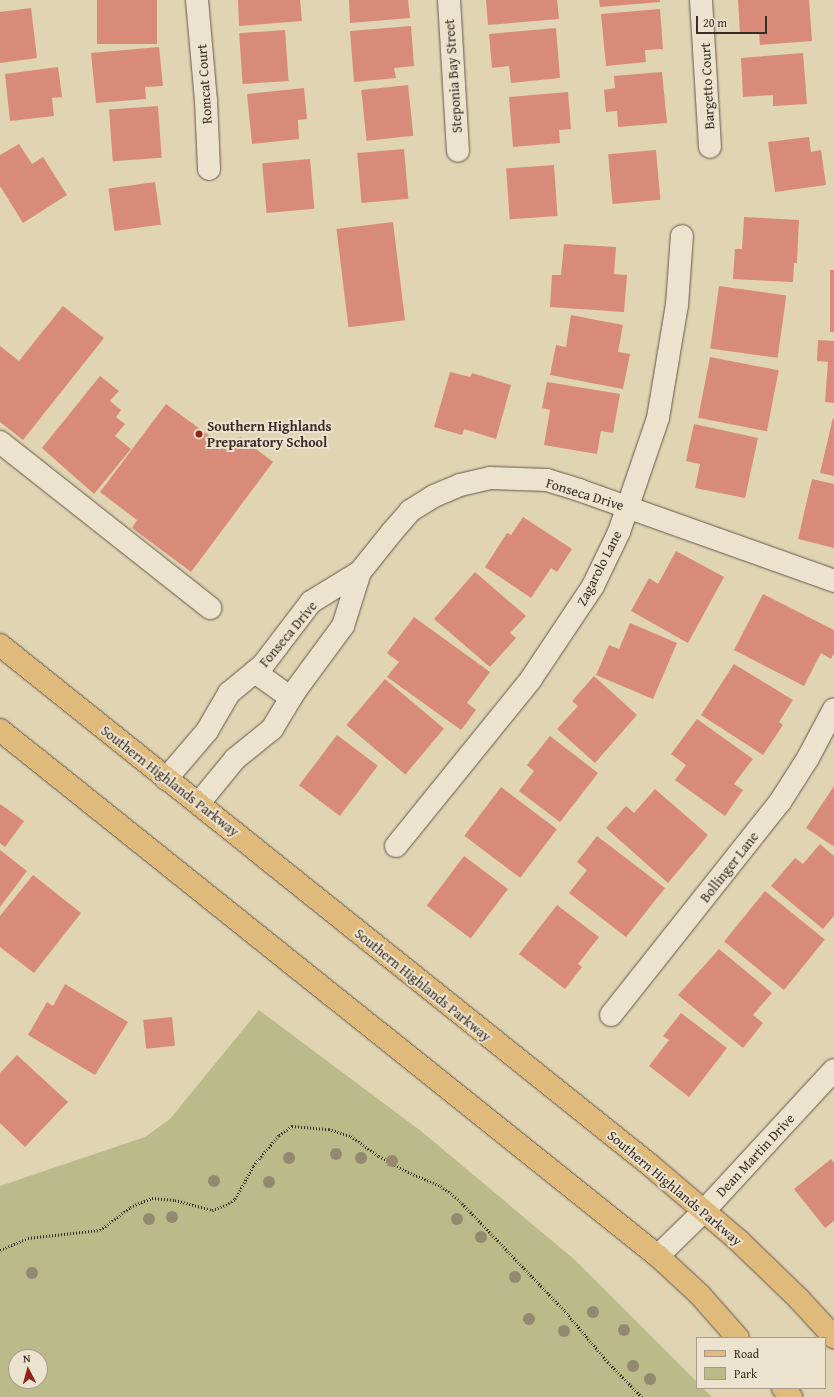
<!DOCTYPE html>
<html>
<head>
<meta charset="utf-8">
<style>
	body { margin:0 }
	#map { position:relative; width:834px; height:1397px; overflow:hidden; background:#e1d4b3; font-family:"Gentium Book Plus",serif }
	div>[style] { position:absolute }
	.green>* { inset:0; background:#babb88 }
	.building>* { inset:0; background:#d88b78; transform-origin:0 0 }
	.path>* { height:2.5px; margin-top:-1.25px; transform-origin:0; background:repeating-linear-gradient(90deg,#3a2d26 0 1px,transparent 0 3px) }
	.roads { filter:drop-shadow(0 0 1px #645749) drop-shadow(0 0 1px #645749) }
	.minor>* { height:22px; margin:-11px; padding:0 11px; transform-origin:11px; border-radius:11px; background:#ece3ce }
	.major>* { height:22px; margin:-11px; padding:0 11px; transform-origin:11px; border-radius:11px; background:#e0ba7a }
	.trees>* { width:12px; height:12px; margin:-6px; border-radius:50%; background:#938870 }
	.dots>* { width:11px; height:11px; translate:-50% -50%; box-sizing:border-box; border:2px solid #ece3ce; border-radius:50% }
	span { translate:-50% -50%; white-space:nowrap; text-align:center; line-height:1.15; -webkit-text-stroke:4px #ece3ce; paint-order:stroke }
	.street-label { font-size:14px; color:#3a2d26 }
	.poi-label { font-size:14px; color:#3a2d26; font-weight:700 }
	.left { translate:0 -50%; text-align:left }
	.legend { position:absolute; left:696px; top:1337px; width:130px; height:52px; box-sizing:border-box; background:#ece3ce; border:1px solid #a59a8b; margin:0; padding:5px 7px; list-style:none; font-size:12px; color:#3a2d26 }
	.legend li { display:flex; align-items:center; gap:8px; height:20px }
	.legend b { width:20px; border:1px solid #a59a8b }
	.north { position:absolute; left:8px; top:1349px; width:40px; height:40px; box-sizing:border-box; background:#ece3ce; border:1px solid #a59a8b; border-radius:50%; rotate:354deg; font-size:11px; font-weight:700; line-height:16px; text-align:center; color:#3a2d26 }
	.north::after { content:''; display:block; margin:auto; width:14px; height:18px; background:#8f2418; clip-path:polygon(50% 0,100% 100%,50% 72%,0 100%) }
	.scale { position:absolute; left:696px; top:16px; width:71px; height:18px; box-sizing:border-box; border:2px solid #3a2d26; border-top:0; padding-left:5px; font-size:12px; line-height:14px; white-space:nowrap; color:#3a2d26; -webkit-text-stroke:3px #ece3ce; paint-order:stroke }
</style>
</head>
<body>
<div id="map">
	<div class="green">
		<i style="clip-path:polygon(evenodd,259px 1010px,421px 1131px,575px 1260px,697px 1382px,697px 1388px,703px 1388px,712px 1397px,0 1397px,0 1186px,145px 1137px,170px 1119px,259px 1010px,16px 1357px,40px 1357px,40px 1381px,16px 1381px,16px 1357px)"></i>
	</div>
	<div class="building">
		<i style="left:97px;top:0;width:60px;height:44px"></i>
		<i style="clip-path:polygon(238px 0,300px 0,302px 21px,239px 26px)"></i>
		<i style="clip-path:polygon(349px 0,408px 0,410px 18px,350px 23px)"></i>
		<i style="clip-path:polygon(486px 0,557px 0,559px 19px,488px 25px)"></i>
		<i style="clip-path:polygon(599px 0,660px 0,660px 2px,600px 7px)"></i>
		<i style="clip-path:polygon(738px 0,809px 0,812px 41px,760px 45px,759px 32px,740px 34px)"></i>
		<i style="clip-path:polygon(31px 8px,37px 58px,0 63px,0 12px)"></i>
		<i style="clip-path:polygon(660px 9px,663px 49px,645px 50px,646px 62px,606px 66px,601px 14px)"></i>
		<i style="clip-path:polygon(411px 26px,414px 66px,394px 68px,396px 78px,354px 82px,350px 31px)"></i>
		<i style="clip-path:polygon(556px 28px,560px 78px,511px 83px,509px 66px,492px 68px,489px 34px)"></i>
		<i style="left:285px;top:30px;width:51px;height:46px;rotate:86deg"></i>
		<i style="clip-path:polygon(159px 47px,163px 86px,145px 87px,146px 99px,96px 103px,91px 53px)"></i>
		<i style="clip-path:polygon(803px 53px,807px 104px,773px 106px,773px 95px,743px 97px,741px 58px)"></i>
		<i style="clip-path:polygon(58px 67px,62px 97px,52px 98px,54px 116px,10px 121px,5px 74px)"></i>
		<i style="clip-path:polygon(662px 72px,667px 123px,618px 127px,617px 111px,606px 112px,604px 90px,615px 88px,614px 76px)"></i>
		<i style="left:408px;top:85px;width:51px;height:47px;rotate:84deg"></i>
		<i style="clip-path:polygon(304px 88px,307px 119px,298px 120px,299px 139px,252px 144px,247px 94px)"></i>
		<i style="clip-path:polygon(568px 92px,571px 129px,559px 130px,560px 143px,513px 147px,509px 97px)"></i>
		<i style="left:158px;top:106px;width:52px;height:49px;rotate:86deg"></i>
		<i style="clip-path:polygon(809px 137px,811px 152px,821px 150px,826px 185px,775px 192px,768px 142px)"></i>
		<i style="clip-path:polygon(19px 144px,32px 164px,43px 157px,67px 195px,23px 223px,0 186px,0 155px)"></i>
		<i style="left:404px;top:149px;width:50px;height:47px;rotate:85deg"></i>
		<i style="left:656px;top:150px;width:50px;height:48px;rotate:85deg"></i>
		<i style="left:310px;top:159px;width:50px;height:48px;rotate:85deg"></i>
		<i style="left:554px;top:165px;width:51px;height:48px;rotate:86deg"></i>
		<i style="left:155px;top:182px;width:43px;height:47px;rotate:82deg"></i>
		<i style="clip-path:polygon(744px 217px,799px 220px,797px 263px,794px 263px,793px 282px,733px 279px,735px 249px,742px 249px)"></i>
		<i style="left:393px;top:222px;width:99px;height:57px;rotate:83deg"></i>
		<i style="clip-path:polygon(564px 244px,616px 247px,614px 274px,627px 275px,624px 312px,550px 307px,552px 275px,561px 275px)"></i>
		<i style="left:830px;top:270px;width:4px;height:62px"></i>
		<i style="left:719px;top:286px;width:68px;height:63px;rotate:8deg"></i>
		<i style="clip-path:polygon(63px 306px,104px 338px,23px 440px,0 422px,0 346px,19px 361px)"></i>
		<i style="clip-path:polygon(571px 315px,623px 325px,618px 352px,630px 354px,623px 389px,550px 375px,556px 345px,566px 347px)"></i>
		<i style="clip-path:polygon(818px 340px,834px 341px,834px 403px,825px 402px,828px 362px,817px 361px)"></i>
		<i style="left:710px;top:357px;width:70px;height:62px;rotate:11deg"></i>
		<i style="clip-path:polygon(450px 372px,470px 377px,472px 373px,511px 385px,496px 439px,464px 429px,462px 435px,434px 427px)"></i>
		<i style="clip-path:polygon(100px 376px,119px 391px,110px 401px,121px 410px,116px 417px,125px 424px,115px 436px,131px 449px,94px 494px,42px 448px)"></i>
		<i style="clip-path:polygon(547px 382px,620px 394px,613px 433px,601px 431px,597px 454px,544px 445px,550px 410px,542px 408px)"></i>
		<i style="clip-path:polygon(166px 404px,230px 451px,240px 437px,273px 462px,191px 572px,132px 528px,137px 520px,100px 492px)"></i>
		<i style="clip-path:polygon(833px 418px,834px 419px,834px 476px,820px 473px)"></i>
		<i style="clip-path:polygon(694px 424px,758px 438px,745px 498px,695px 488px,700px 464px,686px 461px)"></i>
		<i style="clip-path:polygon(812px 479px,834px 484px,834px 548px,798px 539px)"></i>
		<i style="clip-path:polygon(523px 517px,572px 549px,557px 572px,551px 568px,531px 598px,485px 567px,507px 533px,511px 535px)"></i>
		<i style="clip-path:polygon(676px 551px,724px 577px,688px 643px,631px 611px,649px 578px,658px 584px)"></i>
		<i style="clip-path:polygon(475px 572px,526px 616px,510px 633px,516px 638px,490px 667px,434px 619px)"></i>
		<i style="clip-path:polygon(763px 594px,834px 630px,834px 653px,831px 659px,821px 653px,804px 686px,734px 650px)"></i>
		<i style="clip-path:polygon(414px 617px,490px 672px,467px 703px,476px 710px,461px 730px,387px 677px,399px 662px,387px 653px)"></i>
		<i style="clip-path:polygon(630px 623px,677px 643px,653px 699px,596px 675px,609px 645px,619px 649px)"></i>
		<i style="clip-path:polygon(734px 664px,793px 700px,779px 722px,783px 725px,763px 755px,701px 715px)"></i>
		<i style="clip-path:polygon(594px 676px,637px 715px,595px 763px,557px 729px,578px 706px,572px 701px)"></i>
		<i style="left:385px;top:679px;width:77px;height:60px;rotate:40deg"></i>
		<i style="clip-path:polygon(697px 719px,753px 759px,734px 784px,743px 790px,725px 816px,675px 780px,686px 765px,671px 754px)"></i>
		<i style="left:337px;top:735px;width:51px;height:63px;rotate:37deg"></i>
		<i style="clip-path:polygon(550px 736px,598px 773px,560px 822px,519px 791px,534px 771px,527px 765px)"></i>
		<i style="clip-path:polygon(834px 786px,834px 845px,833px 846px,806px 828px)"></i>
		<i style="left:501px;top:787px;width:70px;height:61px;rotate:37deg"></i>
		<i style="clip-path:polygon(655px 789px,708px 835px,668px 883px,606px 828px,626px 806px,634px 813px)"></i>
		<i style="clip-path:polygon(0 804px,24px 821px,5px 847px,0 843px)"></i>
		<i style="clip-path:polygon(597px 836px,665px 888px,626px 937px,569px 893px,587px 870px,577px 862px)"></i>
		<i style="clip-path:polygon(820px 844px,834px 856px,834px 916px,823px 929px,771px 886px,795px 858px,803px 864px)"></i>
		<i style="clip-path:polygon(0 850px,27px 871px,0 907px)"></i>
		<i style="left:464px;top:856px;width:55px;height:62px;rotate:37deg"></i>
		<i style="clip-path:polygon(33px 875px,81px 913px,34px 973px,0 947px,0 916px)"></i>
		<i style="left:765px;top:891px;width:77px;height:65px;rotate:39deg"></i>
		<i style="clip-path:polygon(557px 905px,599px 937px,578px 964px,582px 967px,565px 989px,519px 954px)"></i>
		<i style="clip-path:polygon(719px 949px,772px 993px,753px 1015px,763px 1023px,743px 1048px,678px 995px)"></i>
		<i style="clip-path:polygon(65px 984px,128px 1022px,95px 1075px,28px 1035px,47px 1002px,53px 1006px)"></i>
		<i style="clip-path:polygon(681px 1013px,727px 1048px,689px 1097px,649px 1066px,669px 1040px,663px 1036px)"></i>
		<i style="left:172px;top:1017px;width:29px;height:29px;rotate:84deg"></i>
		<i style="clip-path:polygon(17px 1055px,68px 1102px,25px 1147px,0 1123px,0 1073px)"></i>
		<i style="clip-path:polygon(831px 1159px,834px 1163px,834px 1221px,825px 1228px,794px 1189px)"></i>
	</div>
	<div class="path">
		<i style="left:0;top:1250px;width:30px;rotate:-23deg"></i>
		<i style="left:28px;top:1238px;width:72px;rotate:-6.3deg"></i>
		<i style="left:100px;top:1230px;width:38px;rotate:-37deg"></i>
		<i style="left:130px;top:1207px;width:24px;rotate:-22deg"></i>
		<i style="left:152px;top:1198px;width:23px;rotate:5deg"></i>
		<i style="left:175px;top:1200px;width:38px;rotate:15deg"></i>
		<i style="left:212px;top:1210px;width:15px;rotate:-20deg"></i>
		<i style="left:226px;top:1205px;width:11px;rotate:-34deg"></i>
		<i style="left:235px;top:1199px;width:38px;rotate:-61deg"></i>
		<i style="left:253px;top:1166px;width:40px;rotate:-50deg"></i>
		<i style="left:279px;top:1135px;width:16px;rotate:-35deg"></i>
		<i style="left:292px;top:1126px;width:37px;rotate:5deg"></i>
		<i style="left:329px;top:1129px;width:23px;rotate:18deg"></i>
		<i style="left:351px;top:1136px;width:34px;rotate:36deg"></i>
		<i style="left:379px;top:1156px;width:33px;rotate:29deg"></i>
		<i style="left:408px;top:1172px;width:36px;rotate:23deg"></i>
		<i style="left:441px;top:1186px;width:21px;rotate:37deg"></i>
		<i style="left:458px;top:1199px;width:155px;rotate:46.3deg"></i>
		<i style="left:565px;top:1311px;width:67px;rotate:49.9deg"></i>
		<i style="left:608px;top:1362px;width:49px;rotate:45.8deg"></i>
	</div>
	<div class="roads">
		<div class="minor">
			<i style="left:197px;top:0;width:100px;rotate:84.9deg"></i>
			<i style="left:206px;top:100px;width:69px;rotate:87.5deg"></i>
			<i style="left:449px;top:0;width:151px;rotate:86.6deg"></i>
			<i style="left:701px;top:0;width:147px;rotate:86.5deg"></i>
			<i style="left:0;top:442px;width:268px;rotate:38.3deg"></i>
			<i style="left:255px;top:672px;width:44px;rotate:35.8deg"></i>
			<i style="left:166px;top:779px;width:63px;rotate:-49.5deg"></i>
			<i style="left:207px;top:731px;width:44px;rotate:-59.9deg"></i>
			<i style="left:229px;top:693px;width:44px;rotate:-39.5deg"></i>
			<i style="left:263px;top:665px;width:79px;rotate:-52.7deg"></i>
			<i style="left:311px;top:602px;width:57px;rotate:-31.5deg"></i>
			<i style="left:199px;top:803px;width:57px;rotate:-50.7deg"></i>
			<i style="left:235px;top:759px;width:48px;rotate:-39deg"></i>
			<i style="left:272px;top:729px;width:44px;rotate:-58.8deg"></i>
			<i style="left:295px;top:691px;width:81px;rotate:-53.6deg"></i>
			<i style="left:343px;top:626px;width:57px;rotate:-72.5deg"></i>
			<i style="left:360px;top:572px;width:51px;rotate:-51.3deg"></i>
			<i style="left:392px;top:532px;width:28px;rotate:-49deg"></i>
			<i style="left:410px;top:511px;width:28px;rotate:-32deg"></i>
			<i style="left:434px;top:496px;width:28px;rotate:-23deg"></i>
			<i style="left:460px;top:485px;width:31px;rotate:-13deg"></i>
			<i style="left:490px;top:478px;width:57px;rotate:2deg"></i>
			<i style="left:547px;top:480px;width:34px;rotate:17deg"></i>
			<i style="left:579px;top:490px;width:271px;rotate:19.6deg"></i>
			<i style="left:396px;top:846px;width:215px;rotate:-51deg"></i>
			<i style="left:531px;top:679px;width:112px;rotate:-56.3deg"></i>
			<i style="left:593px;top:586px;width:60px;rotate:-64.3deg"></i>
			<i style="left:619px;top:532px;width:120px;rotate:-71.1deg"></i>
			<i style="left:658px;top:418px;width:115px;rotate:-80.5deg"></i>
			<i style="left:677px;top:305px;width:69px;rotate:-85.9deg"></i>
			<i style="left:611px;top:1015px;width:272px;rotate:-51.6deg"></i>
			<i style="left:780px;top:802px;width:52px;rotate:-57.5deg"></i>
			<i style="left:808px;top:758px;width:55px;rotate:-62deg"></i>
			<i style="left:658px;top:1256px;width:63px;rotate:-44.4deg"></i>
			<i style="left:703px;top:1212px;width:193px;rotate:-47.3deg"></i>
		</div>
		<div class="major">
			<i style="left:0;top:645px;width:832px;rotate:38.66deg"></i>
			<i style="left:650px;top:1165px;width:117px;rotate:40.5deg"></i>
			<i style="left:739px;top:1241px;width:83px;rotate:44deg"></i>
			<i style="left:799px;top:1299px;width:52px;rotate:47.4deg"></i>
			<i style="left:0;top:730px;width:842px;rotate:38.64deg"></i>
			<i style="left:658px;top:1256px;width:57px;rotate:42.9deg"></i>
			<i style="left:700px;top:1295px;width:57px;rotate:48.5deg"></i>
			<i style="left:783px;top:1388px;width:12px;rotate:48deg"></i>
		</div>
	</div>
	<div class="trees">
		<i style="left:336px;top:1154px"></i>
		<i style="left:289px;top:1158px"></i>
		<i style="left:361px;top:1158px"></i>
		<i style="left:392px;top:1161px"></i>
		<i style="left:214px;top:1181px"></i>
		<i style="left:269px;top:1182px"></i>
		<i style="left:172px;top:1217px"></i>
		<i style="left:149px;top:1219px"></i>
		<i style="left:457px;top:1219px"></i>
		<i style="left:481px;top:1237px"></i>
		<i style="left:32px;top:1273px"></i>
		<i style="left:515px;top:1277px"></i>
		<i style="left:593px;top:1312px"></i>
		<i style="left:529px;top:1319px"></i>
		<i style="left:624px;top:1330px"></i>
		<i style="left:564px;top:1331px"></i>
		<i style="left:633px;top:1366px"></i>
		<i style="left:650px;top:1379px"></i>
	</div>
	<div class="dots">
		<i style="left:199px;top:434px;background:#8f2418"></i>
	</div>
	<div class="street-label">
		<span style="left:453px;top:76px;rotate:-94deg">Steponia Bay Street</span>
		<span style="left:204px;top:84px;rotate:-94deg">Romcat Court</span>
		<span style="left:707px;top:86px;rotate:-93deg">Bargetto Court</span>
		<span style="left:585px;top:494px;rotate:17deg">Fonseca Drive</span>
		<span style="left:599px;top:568px;rotate:-63deg">Zagarolo Lane</span>
		<span style="left:288px;top:634px;rotate:-50deg">Fonseca Drive</span>
		<span style="left:170px;top:781px;rotate:38deg">Southern Highlands Parkway</span>
		<span style="left:729px;top:867px;rotate:-52deg">Bollinger Lane</span>
		<span style="left:423px;top:985px;rotate:39deg">Southern Highlands Parkway</span>
		<span style="left:755px;top:1155px;rotate:-47deg">Dean Martin Drive</span>
		<span style="left:675px;top:1188px;rotate:40deg">Southern Highlands Parkway</span>
	</div>
	<div class="poi-label">
		<span class="left" style="left:207px;top:434px">Southern Highlands<br>Preparatory School</span>
	</div>
	<ul class="legend">
	<li><b style="height:5px;background:#e0ba7a"></b>Road</li>
	<li><b style="height:11px;background:#babb88"></b>Park</li>
	</ul>
	<div class="north">N</div>
	<div class="scale">20 m</div>
</div>
</body>
</html>
